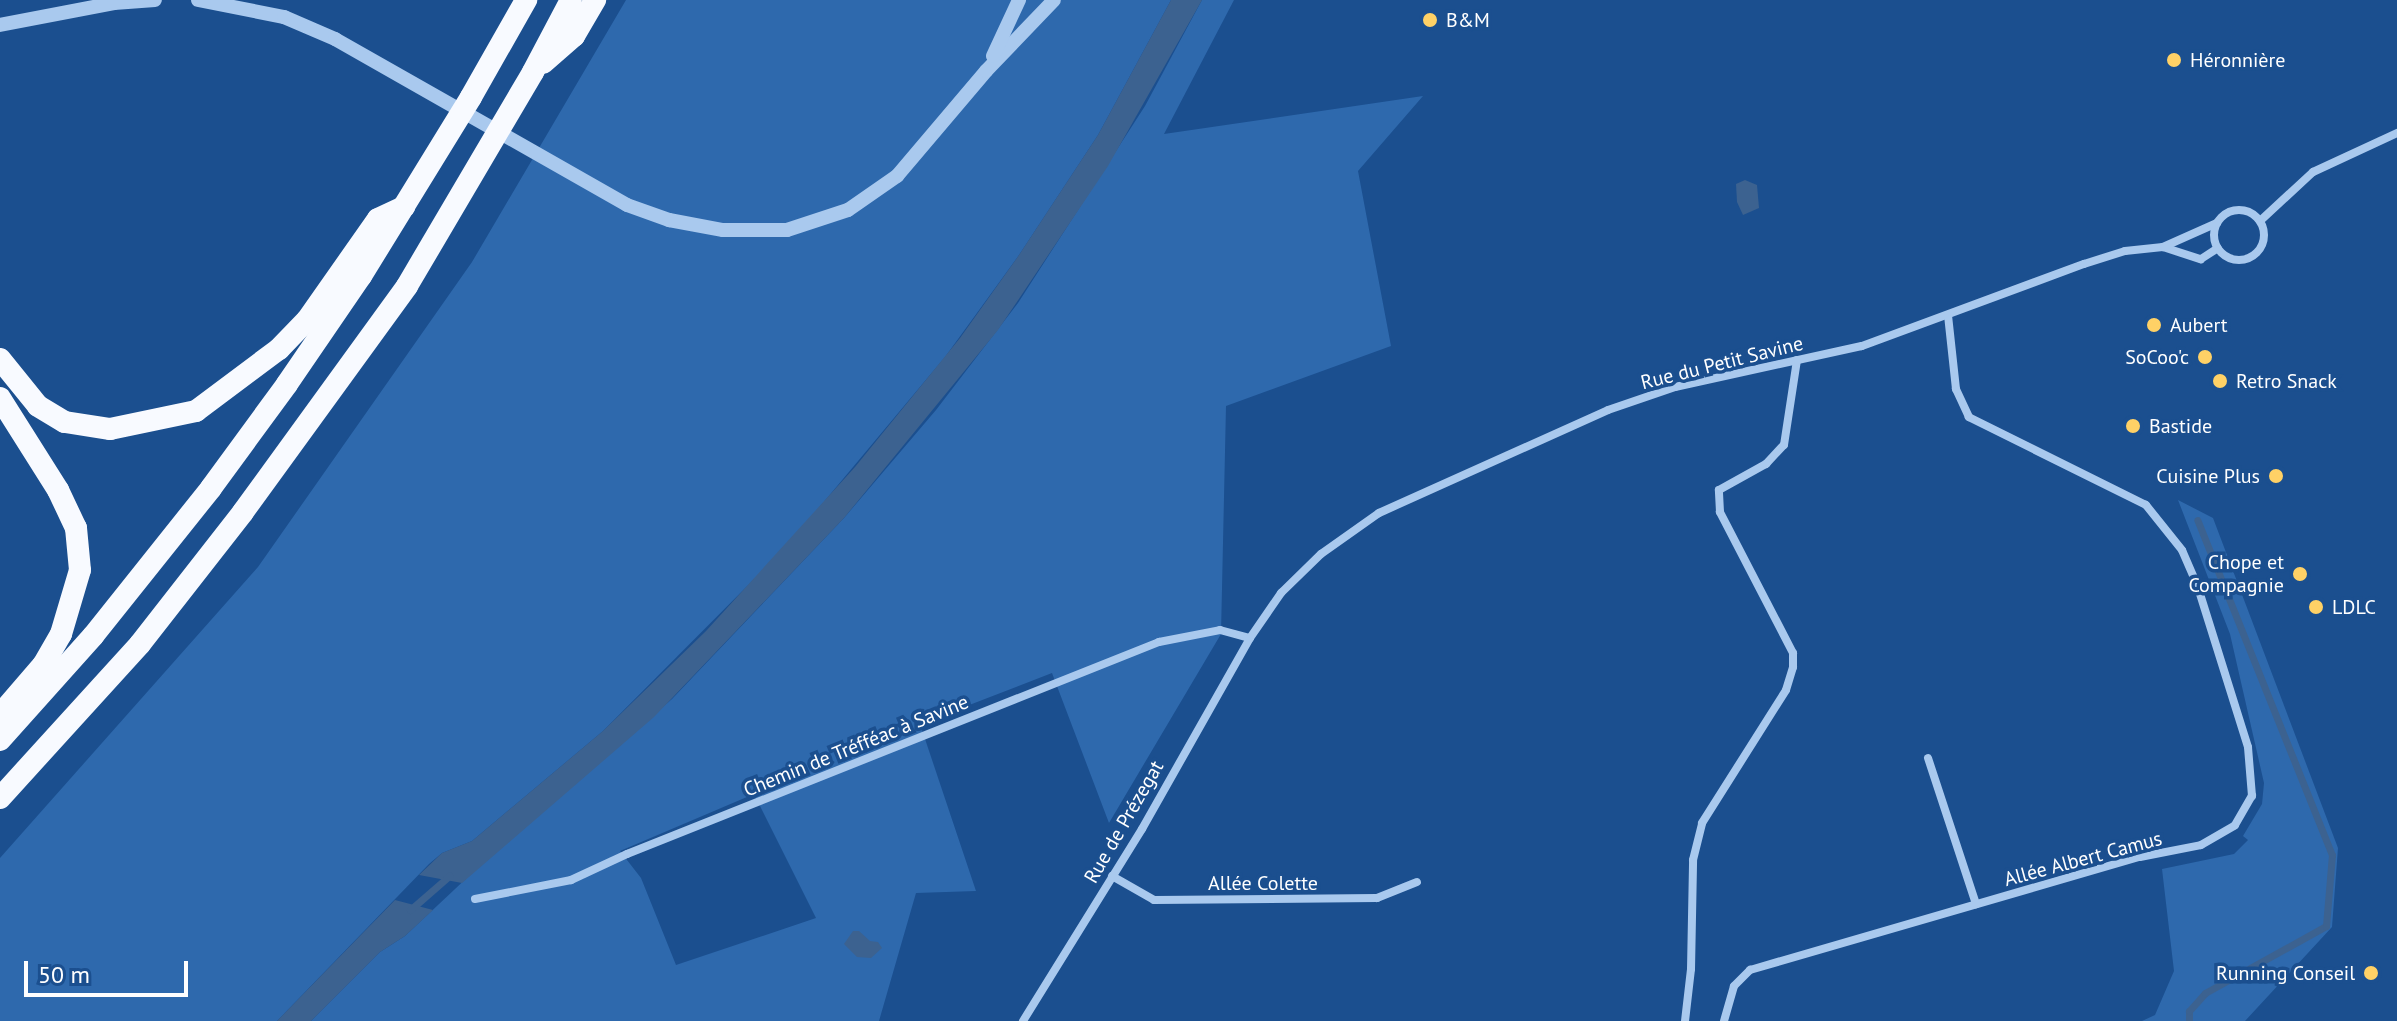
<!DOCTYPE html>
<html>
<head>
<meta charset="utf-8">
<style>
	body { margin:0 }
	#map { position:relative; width:2397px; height:1021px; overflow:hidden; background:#1b4f8f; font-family:"PT Sans",sans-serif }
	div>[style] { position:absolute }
	.green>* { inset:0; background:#2e69ad }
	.water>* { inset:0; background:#3c6290 }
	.stream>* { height:7px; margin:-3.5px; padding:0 3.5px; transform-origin:3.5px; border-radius:3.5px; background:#3c6290 }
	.minor>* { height:8px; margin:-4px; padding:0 4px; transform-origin:4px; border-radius:4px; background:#a9c9ee }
	.minor>.ring { margin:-4px; padding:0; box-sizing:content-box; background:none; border:8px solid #a9c9ee; border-radius:50% }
	.tertiary>* { height:14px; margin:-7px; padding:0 7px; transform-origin:7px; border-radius:7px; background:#a9c9ee }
	.trunk>* { height:22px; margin:-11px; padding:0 11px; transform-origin:11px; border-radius:11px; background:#f8faff }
	.dots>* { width:22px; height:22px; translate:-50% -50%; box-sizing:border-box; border:4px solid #1b4f8f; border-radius:50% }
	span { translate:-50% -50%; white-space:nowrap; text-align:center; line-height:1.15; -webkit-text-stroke:7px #1b4f8f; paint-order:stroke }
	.poi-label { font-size:20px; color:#fff }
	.left { translate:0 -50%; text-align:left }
	.right { translate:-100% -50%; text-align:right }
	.street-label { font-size:20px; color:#fff }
	.scale { position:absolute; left:24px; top:961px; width:164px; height:36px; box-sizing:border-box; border:4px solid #fff; border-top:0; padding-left:10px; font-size:24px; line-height:28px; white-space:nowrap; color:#fff; -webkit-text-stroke:6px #1b4f8f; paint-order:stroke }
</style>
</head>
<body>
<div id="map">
	<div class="green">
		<i style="clip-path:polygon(626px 0,1171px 0,1098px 135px,1019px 255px,945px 357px,787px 546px,603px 731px,472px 841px,442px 853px,429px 864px,277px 1021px,0 1021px,0 858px,258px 567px,472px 262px)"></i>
		<i style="clip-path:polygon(evenodd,1202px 0,1234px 0,1164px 134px,1423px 96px,1358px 171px,1391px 346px,1226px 406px,1221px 634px,1109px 823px,1052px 673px,920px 724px,976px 891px,916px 893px,879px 1021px,311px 1021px,380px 952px,405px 936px,488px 858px,672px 699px,844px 518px,936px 410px,1018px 303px,1145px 106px,1202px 0,754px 794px,816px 918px,676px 965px,641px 878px,620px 851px,754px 794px)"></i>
		<i style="clip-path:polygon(2178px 500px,2213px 518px,2338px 848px,2332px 927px,2245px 1021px,2142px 1021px,2155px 1015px,2174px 971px,2162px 869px,2234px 854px,2248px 840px,2243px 836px,2262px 804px,2264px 783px,2230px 634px)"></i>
	</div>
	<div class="water">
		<i style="clip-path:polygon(1171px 0,1202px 0,1108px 166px,998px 330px,844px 518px,654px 717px,462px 883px,419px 875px,442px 853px,472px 841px,603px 731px,706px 631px,855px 467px,960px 338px,1019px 255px,1098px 135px)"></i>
		<i style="clip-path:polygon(1745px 180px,1757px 185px,1759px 208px,1743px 215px,1737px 202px,1736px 184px)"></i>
		<i style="clip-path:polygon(395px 900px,433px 910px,405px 936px,380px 952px,311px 1021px,277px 1021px)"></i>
		<i style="clip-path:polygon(853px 931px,859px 931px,870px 941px,878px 942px,882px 948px,871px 958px,857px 957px,844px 944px)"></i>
	</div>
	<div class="stream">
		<i style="left:410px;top:910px;width:52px;rotate:-41.1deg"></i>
		<i style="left:2189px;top:1021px;width:10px;rotate:-90deg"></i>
		<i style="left:2189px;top:1011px;width:24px;rotate:-48deg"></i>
		<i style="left:2205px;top:993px;width:138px;rotate:-29deg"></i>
		<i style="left:2326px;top:926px;width:71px;rotate:-85.2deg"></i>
		<i style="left:2332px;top:855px;width:361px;rotate:-111.9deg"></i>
	</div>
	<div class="minor">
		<i class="ring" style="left:2214px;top:210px;width:42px;height:42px"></i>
		<i style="left:2260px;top:221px;width:72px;rotate:-42.8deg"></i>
		<i style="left:2313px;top:172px;width:93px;rotate:-24.9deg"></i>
		<i style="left:2163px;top:247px;width:40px;rotate:18deg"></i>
		<i style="left:2201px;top:259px;width:20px;rotate:-33deg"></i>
		<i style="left:1928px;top:758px;width:154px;rotate:71.8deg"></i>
		<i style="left:1112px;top:876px;width:48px;rotate:29.7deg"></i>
		<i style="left:1154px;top:900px;width:223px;rotate:-0.5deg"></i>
		<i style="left:1377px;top:898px;width:43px;rotate:-21.8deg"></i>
		<i style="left:475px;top:899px;width:98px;rotate:-11.2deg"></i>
		<i style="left:571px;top:880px;width:62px;rotate:-24.9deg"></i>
		<i style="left:627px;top:854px;width:573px;rotate:-21.73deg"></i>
		<i style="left:1159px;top:642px;width:62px;rotate:-11.1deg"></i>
		<i style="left:1220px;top:630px;width:31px;rotate:15deg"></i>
		<i style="left:1023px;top:1021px;width:226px;rotate:-58.2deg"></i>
		<i style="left:1142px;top:829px;width:219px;rotate:-60.5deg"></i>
		<i style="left:1250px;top:638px;width:55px;rotate:-55.4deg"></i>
		<i style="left:1281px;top:593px;width:56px;rotate:-44.3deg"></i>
		<i style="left:1321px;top:554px;width:71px;rotate:-35.3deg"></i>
		<i style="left:1379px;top:513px;width:251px;rotate:-24.2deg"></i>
		<i style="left:1608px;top:410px;width:71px;rotate:-18.9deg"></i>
		<i style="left:1675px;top:387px;width:191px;rotate:-12.4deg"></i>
		<i style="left:1862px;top:346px;width:237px;rotate:-20.3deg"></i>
		<i style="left:2084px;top:264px;width:43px;rotate:-17.6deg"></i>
		<i style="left:2125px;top:251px;width:38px;rotate:-6deg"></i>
		<i style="left:2163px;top:247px;width:59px;rotate:-24deg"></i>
		<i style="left:1685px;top:1021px;width:52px;rotate:-83.4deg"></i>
		<i style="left:1691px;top:969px;width:109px;rotate:-88.9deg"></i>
		<i style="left:1693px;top:860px;width:38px;rotate:-76deg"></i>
		<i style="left:1702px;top:823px;width:157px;rotate:-57.7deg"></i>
		<i style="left:1786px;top:690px;width:24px;rotate:-73deg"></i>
		<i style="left:1793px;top:667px;width:14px;rotate:-90deg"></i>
		<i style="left:1793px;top:653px;width:159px;rotate:-117.4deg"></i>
		<i style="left:1720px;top:512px;width:22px;rotate:-93deg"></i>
		<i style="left:1719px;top:490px;width:54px;rotate:-29deg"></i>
		<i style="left:1766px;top:464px;width:26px;rotate:-47deg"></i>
		<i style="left:1784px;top:445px;width:86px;rotate:-81.3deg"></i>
		<i style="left:1724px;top:1021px;width:36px;rotate:-74deg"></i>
		<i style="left:1734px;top:986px;width:23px;rotate:-45deg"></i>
		<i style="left:1750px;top:970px;width:406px;rotate:-16.2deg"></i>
		<i style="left:2140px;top:857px;width:62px;rotate:-11.1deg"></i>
		<i style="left:2201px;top:845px;width:39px;rotate:-30deg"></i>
		<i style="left:2235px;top:825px;width:34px;rotate:-60deg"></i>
		<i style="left:2252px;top:796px;width:49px;rotate:-94.7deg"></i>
		<i style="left:2248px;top:747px;width:168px;rotate:-107.4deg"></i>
		<i style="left:2198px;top:587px;width:40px;rotate:-113.4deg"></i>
		<i style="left:2182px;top:550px;width:58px;rotate:-128.7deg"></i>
		<i style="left:2146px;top:505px;width:198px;rotate:-153.6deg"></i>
		<i style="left:1969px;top:417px;width:31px;rotate:-115deg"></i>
		<i style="left:1956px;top:389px;width:74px;rotate:-96.2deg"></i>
	</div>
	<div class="tertiary">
		<i style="left:198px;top:0;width:88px;rotate:11.2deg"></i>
		<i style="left:284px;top:17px;width:56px;rotate:23.3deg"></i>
		<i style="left:335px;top:39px;width:336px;rotate:29.6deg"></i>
		<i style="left:627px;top:205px;width:45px;rotate:19.7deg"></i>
		<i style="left:669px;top:220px;width:55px;rotate:10.5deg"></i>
		<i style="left:723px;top:230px;width:64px"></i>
		<i style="left:787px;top:230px;width:64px;rotate:-18.2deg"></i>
		<i style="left:848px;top:210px;width:60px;rotate:-34.8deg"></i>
		<i style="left:897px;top:176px;width:138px;rotate:-49.7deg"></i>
		<i style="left:986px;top:71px;width:98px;rotate:-46.2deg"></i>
		<i style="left:0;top:25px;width:116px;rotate:-10.9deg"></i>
		<i style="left:114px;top:3px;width:41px;rotate:-4.2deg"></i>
		<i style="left:993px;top:56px;width:62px;rotate:-65.1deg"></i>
	</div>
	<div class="trunk">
		<i style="left:543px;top:63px;width:41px;rotate:-41.1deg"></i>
		<i style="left:574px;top:36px;width:42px;rotate:-59.7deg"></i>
		<i style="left:0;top:359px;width:60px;rotate:51deg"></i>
		<i style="left:38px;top:406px;width:31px;rotate:31deg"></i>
		<i style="left:65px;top:422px;width:46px;rotate:8.8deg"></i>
		<i style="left:110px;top:429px;width:88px;rotate:-11.8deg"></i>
		<i style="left:196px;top:411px;width:104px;rotate:-36.8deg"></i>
		<i style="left:279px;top:349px;width:40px;rotate:-46deg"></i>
		<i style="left:307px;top:320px;width:123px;rotate:-54.9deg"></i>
		<i style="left:378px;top:219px;width:29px;rotate:-25deg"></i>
		<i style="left:0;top:398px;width:109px;rotate:57.8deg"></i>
		<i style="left:58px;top:490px;width:42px;rotate:64.7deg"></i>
		<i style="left:76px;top:528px;width:42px;rotate:84.6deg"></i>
		<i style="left:80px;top:570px;width:67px;rotate:106.5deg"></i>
		<i style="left:61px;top:634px;width:36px;rotate:120deg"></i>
		<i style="left:43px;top:665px;width:66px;rotate:130.7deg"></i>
		<i style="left:0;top:740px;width:140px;rotate:-48.2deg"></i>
		<i style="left:93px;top:636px;width:189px;rotate:-51.4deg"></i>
		<i style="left:211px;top:488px;width:129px;rotate:-53.8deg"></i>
		<i style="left:287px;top:384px;width:131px;rotate:-55.6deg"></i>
		<i style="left:361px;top:276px;width:210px;rotate:-58.4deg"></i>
		<i style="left:471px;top:97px;width:112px;rotate:-60.4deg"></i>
		<i style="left:0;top:798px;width:208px;rotate:-47.7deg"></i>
		<i style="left:140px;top:644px;width:167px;rotate:-52deg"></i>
		<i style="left:243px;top:512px;width:279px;rotate:-54deg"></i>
		<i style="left:407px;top:286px;width:248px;rotate:-59.5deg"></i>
		<i style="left:533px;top:72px;width:81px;rotate:-62.2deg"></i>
	</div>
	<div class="dots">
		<i style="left:1430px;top:20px;background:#ffd166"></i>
		<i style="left:2174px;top:60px;background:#ffd166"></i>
		<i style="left:2154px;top:325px;background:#ffd166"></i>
		<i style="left:2205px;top:357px;background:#ffd166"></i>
		<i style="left:2220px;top:381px;background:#ffd166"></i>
		<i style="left:2133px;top:426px;background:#ffd166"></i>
		<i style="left:2276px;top:476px;background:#ffd166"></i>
		<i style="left:2300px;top:574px;background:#ffd166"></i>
		<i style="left:2316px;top:607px;background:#ffd166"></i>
		<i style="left:2371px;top:973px;background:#ffd166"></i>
	</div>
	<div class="poi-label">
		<span class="left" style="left:1446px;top:20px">B&amp;M</span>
		<span class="left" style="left:2190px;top:60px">Héronnière</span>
		<span class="left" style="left:2170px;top:325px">Aubert</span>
		<span class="right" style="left:2189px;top:357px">SoCoo'c</span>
		<span class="left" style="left:2236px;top:381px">Retro Snack</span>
		<span class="left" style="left:2149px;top:426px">Bastide</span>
		<span class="right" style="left:2260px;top:476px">Cuisine Plus</span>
		<span class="right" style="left:2284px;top:574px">Chope et<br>Compagnie</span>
		<span class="left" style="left:2332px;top:607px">LDLC</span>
		<span class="right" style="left:2355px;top:973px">Running Conseil</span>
	</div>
	<div class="street-label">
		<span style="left:1722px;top:363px;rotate:-14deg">Rue du Petit Savine</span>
		<span style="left:856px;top:746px;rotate:-22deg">Chemin de Tréfféac à Savine</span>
		<span style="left:1124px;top:822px;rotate:-60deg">Rue de Prézegat</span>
		<span style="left:2083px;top:859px;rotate:-15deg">Allée Albert Camus</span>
		<span style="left:1263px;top:883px">Allée Colette</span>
	</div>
	<div class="scale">50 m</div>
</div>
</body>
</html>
